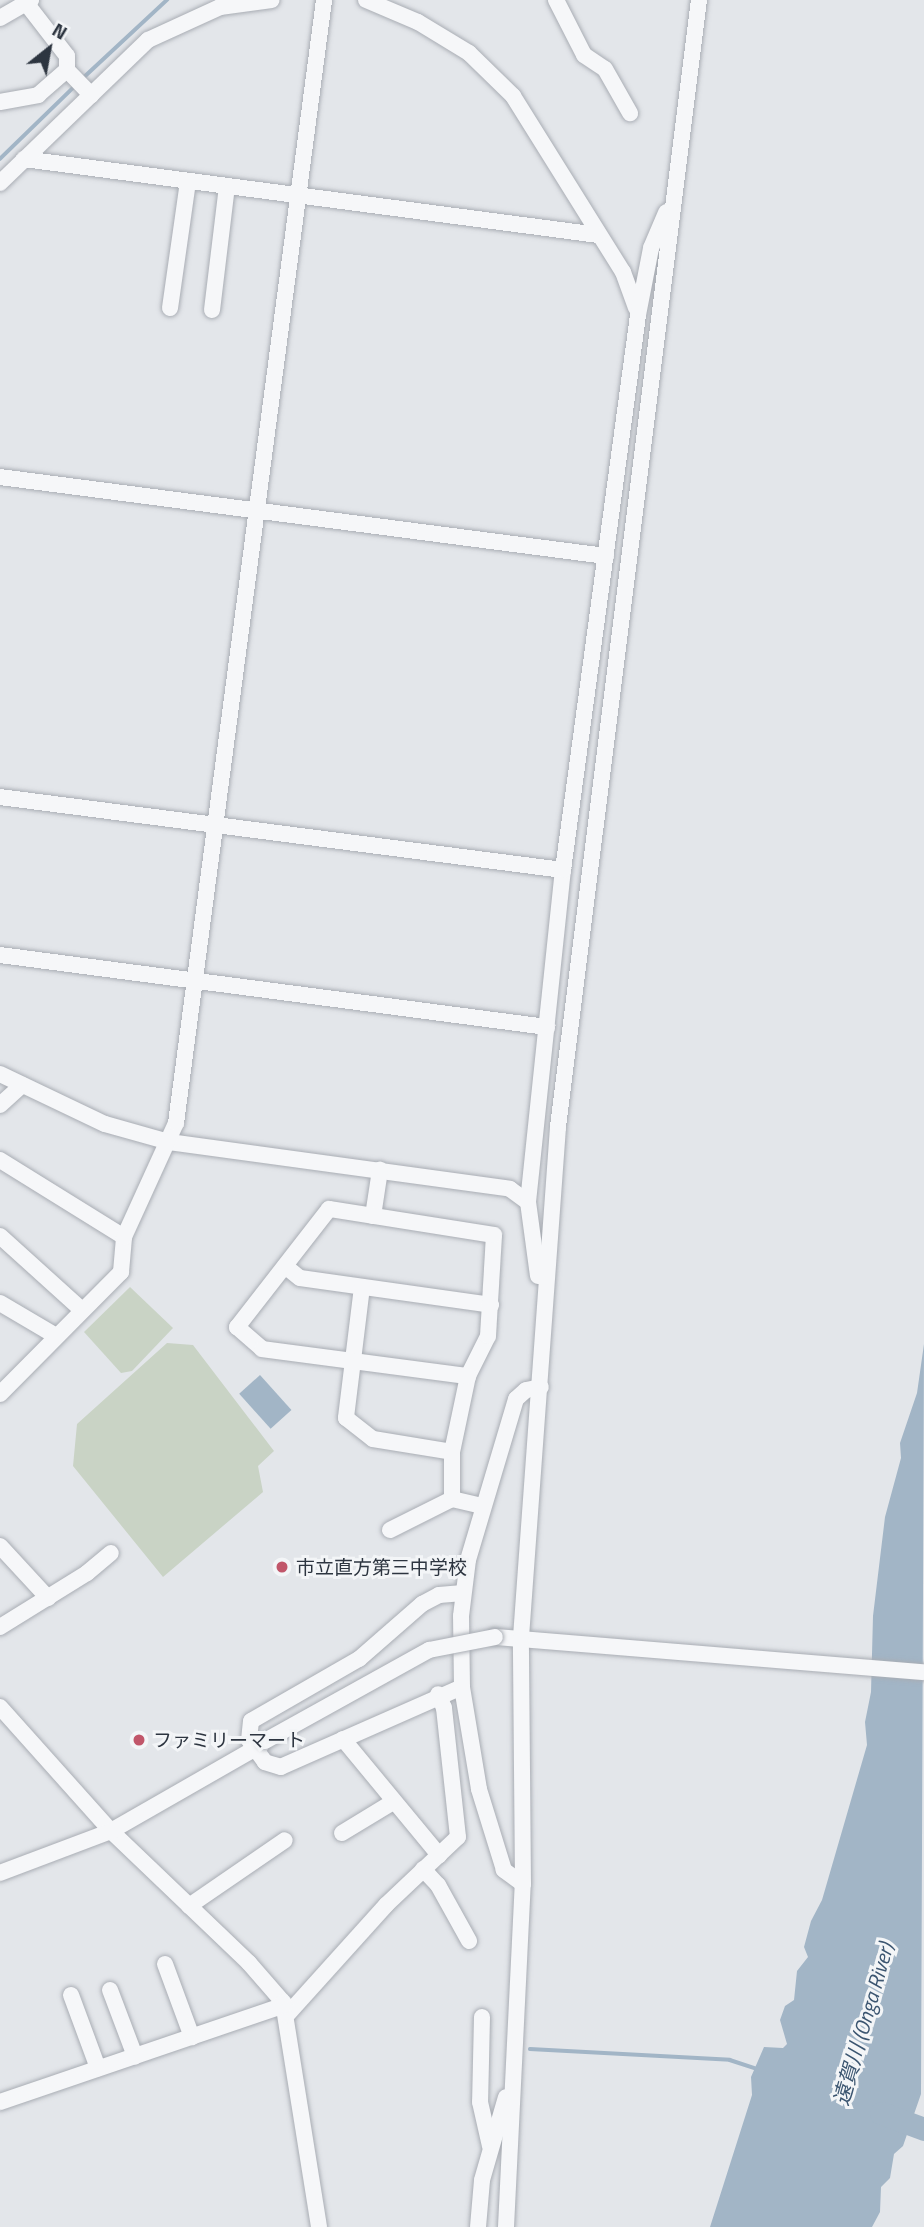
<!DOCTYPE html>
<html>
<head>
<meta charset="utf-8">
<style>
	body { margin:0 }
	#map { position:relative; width:924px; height:2227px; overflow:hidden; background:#e3e6ea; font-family:"Titillium Web","Noto Sans JP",sans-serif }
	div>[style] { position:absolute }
	.green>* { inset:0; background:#c9d3c5 }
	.water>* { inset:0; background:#a2b5c6; transform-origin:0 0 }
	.stream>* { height:3.5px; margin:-1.75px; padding:0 1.75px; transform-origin:1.75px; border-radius:1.75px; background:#a2b5c6 }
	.river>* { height:23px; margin:-11.5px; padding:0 11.5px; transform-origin:11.5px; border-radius:11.5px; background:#a2b5c6 }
	.roads { filter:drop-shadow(0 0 2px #a9adb4) drop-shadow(0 0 2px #a9adb4) }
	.minor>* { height:16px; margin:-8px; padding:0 8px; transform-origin:8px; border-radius:8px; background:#f6f7f9 }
	.bridges { filter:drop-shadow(0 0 2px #a9adb4) drop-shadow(0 0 2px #a9adb4) }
	.minor-bridge>* { height:16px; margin:-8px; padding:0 8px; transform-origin:8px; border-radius:8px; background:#f6f7f9 }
	.dots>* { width:19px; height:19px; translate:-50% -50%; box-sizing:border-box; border:4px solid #f3f5f7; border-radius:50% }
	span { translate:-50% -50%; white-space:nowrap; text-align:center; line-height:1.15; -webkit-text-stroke:6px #f3f5f7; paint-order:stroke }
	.poi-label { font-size:19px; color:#2d3540 }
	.left { translate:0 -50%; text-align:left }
	.water-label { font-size:21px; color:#3b5570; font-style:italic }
	.north { position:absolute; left:14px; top:14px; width:70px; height:70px; -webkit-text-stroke:5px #f3f5f7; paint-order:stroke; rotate:31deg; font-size:19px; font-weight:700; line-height:28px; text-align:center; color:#2d3540 }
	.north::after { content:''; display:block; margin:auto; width:24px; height:32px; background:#2d3540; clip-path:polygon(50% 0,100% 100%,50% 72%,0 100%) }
</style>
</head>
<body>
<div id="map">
	<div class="green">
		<i style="clip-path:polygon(130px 1287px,173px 1328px,132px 1371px,121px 1373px,84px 1332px)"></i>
		<i style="clip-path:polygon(167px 1343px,193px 1345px,274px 1451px,258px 1466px,263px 1492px,163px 1577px,73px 1466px,77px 1424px)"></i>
	</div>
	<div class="water">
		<i style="clip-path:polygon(924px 1344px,921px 2094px,903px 2146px,894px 2154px,890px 2178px,881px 2187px,880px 2212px,872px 2227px,710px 2227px,752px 2095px,751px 2077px,764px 2047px,783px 2048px,787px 2044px,780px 2020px,785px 2006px,794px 2000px,797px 1971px,808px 1957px,804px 1947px,811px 1921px,822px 1900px,867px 1745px,865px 1722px,871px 1692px,873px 1616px,885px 1517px,901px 1458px,900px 1443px,917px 1393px)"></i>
		<i style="left:260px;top:1375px;width:47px;height:28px;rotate:48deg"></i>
	</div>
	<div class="stream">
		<i style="left:82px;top:79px;width:116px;rotate:-42.9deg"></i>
		<i style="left:0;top:159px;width:106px;rotate:-44.2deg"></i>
		<i style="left:530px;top:2049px;width:200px;rotate:3.1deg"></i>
		<i style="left:730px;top:2060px;width:28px;rotate:18deg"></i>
	</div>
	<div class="river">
		<i style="left:881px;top:2113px;width:46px;rotate:20.4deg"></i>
	</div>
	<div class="roads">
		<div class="minor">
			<i style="left:366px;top:0;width:56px;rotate:22.9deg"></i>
			<i style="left:418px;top:22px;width:60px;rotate:31.3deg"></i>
			<i style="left:469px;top:53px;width:62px;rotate:44.3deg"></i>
			<i style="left:513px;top:96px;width:208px;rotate:58deg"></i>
			<i style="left:623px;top:272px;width:38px;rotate:70deg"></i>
			<i style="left:556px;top:0;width:62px;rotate:63deg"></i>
			<i style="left:584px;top:55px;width:25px;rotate:34deg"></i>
			<i style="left:605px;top:69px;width:51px;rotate:60.4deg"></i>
			<i style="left:26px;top:3px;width:67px;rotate:52.3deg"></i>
			<i style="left:67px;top:56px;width:14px;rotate:90deg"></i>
			<i style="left:0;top:18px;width:36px;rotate:-30deg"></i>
			<i style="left:0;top:102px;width:39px;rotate:-10deg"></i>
			<i style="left:38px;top:95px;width:38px;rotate:-41deg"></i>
			<i style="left:67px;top:70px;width:35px;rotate:46deg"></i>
			<i style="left:24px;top:159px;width:579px;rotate:7.54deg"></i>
			<i style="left:0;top:183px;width:206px;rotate:-44deg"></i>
			<i style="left:148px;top:40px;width:79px;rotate:-24.6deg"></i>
			<i style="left:220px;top:7px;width:52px;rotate:-7.7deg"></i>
			<i style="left:170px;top:308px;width:128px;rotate:-81.9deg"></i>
			<i style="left:212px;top:310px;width:125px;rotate:-83.1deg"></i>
			<i style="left:0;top:477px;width:611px;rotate:7.43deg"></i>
			<i style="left:0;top:797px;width:568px;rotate:7.39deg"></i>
			<i style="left:0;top:955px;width:552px;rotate:7.5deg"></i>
			<i style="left:0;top:1074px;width:116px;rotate:25.5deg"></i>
			<i style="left:105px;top:1124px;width:66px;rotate:15.7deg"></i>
			<i style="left:169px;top:1142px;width:344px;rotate:7.8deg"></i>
			<i style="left:510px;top:1189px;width:22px;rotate:36deg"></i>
			<i style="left:0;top:1105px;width:30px;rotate:-42deg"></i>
			<i style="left:0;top:1160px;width:146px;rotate:31.8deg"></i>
			<i style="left:373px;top:1216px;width:47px;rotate:-81.3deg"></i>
			<i style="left:0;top:1236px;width:110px;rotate:42.1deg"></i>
			<i style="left:285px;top:1266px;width:19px;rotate:39deg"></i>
			<i style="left:300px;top:1278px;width:193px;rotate:8deg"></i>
			<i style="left:538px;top:1276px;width:75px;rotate:-97.7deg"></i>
			<i style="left:528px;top:1202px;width:334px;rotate:-84deg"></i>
			<i style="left:563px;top:870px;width:560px;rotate:-82.3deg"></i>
			<i style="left:638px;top:315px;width:68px;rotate:-79deg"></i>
			<i style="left:651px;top:248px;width:39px;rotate:-67deg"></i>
			<i style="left:362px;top:1287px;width:132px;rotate:97deg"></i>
			<i style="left:346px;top:1418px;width:34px;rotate:38deg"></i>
			<i style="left:373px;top:1439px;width:80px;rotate:9.3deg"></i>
			<i style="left:0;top:1303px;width:65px;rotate:30.5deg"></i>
			<i style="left:0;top:1394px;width:172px;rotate:-45.2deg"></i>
			<i style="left:121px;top:1272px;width:35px;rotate:-85deg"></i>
			<i style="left:124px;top:1237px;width:125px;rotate:-65.5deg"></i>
			<i style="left:176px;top:1123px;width:1133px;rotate:-82.49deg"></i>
			<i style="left:452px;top:1499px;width:47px;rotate:-90deg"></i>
			<i style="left:452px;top:1452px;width:78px;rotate:-78.1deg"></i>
			<i style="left:468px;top:1376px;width:45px;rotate:-63.4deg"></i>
			<i style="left:488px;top:1336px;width:101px;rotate:-86.6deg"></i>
			<i style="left:494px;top:1235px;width:167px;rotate:-171deg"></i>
			<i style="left:329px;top:1209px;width:150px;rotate:127.9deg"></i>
			<i style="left:237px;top:1327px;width:33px;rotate:41deg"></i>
			<i style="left:262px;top:1349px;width:208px;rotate:7.5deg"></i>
			<i style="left:390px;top:1530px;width:69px;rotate:-26.6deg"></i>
			<i style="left:452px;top:1499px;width:32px;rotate:13deg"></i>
			<i style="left:0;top:1546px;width:71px;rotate:47.3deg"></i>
			<i style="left:0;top:1627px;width:102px;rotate:-31.8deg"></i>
			<i style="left:87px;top:1573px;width:31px;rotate:-40deg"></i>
			<i style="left:495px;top:1637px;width:430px;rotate:4.7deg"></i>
			<i style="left:462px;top:1687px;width:198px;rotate:156.2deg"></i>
			<i style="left:281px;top:1767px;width:17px;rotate:-163deg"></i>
			<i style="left:265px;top:1762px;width:27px;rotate:-126deg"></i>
			<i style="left:249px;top:1740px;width:19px;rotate:-84deg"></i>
			<i style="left:251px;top:1721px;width:125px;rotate:-29.9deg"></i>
			<i style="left:359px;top:1659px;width:84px;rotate:-41.1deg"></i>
			<i style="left:422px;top:1604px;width:19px;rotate:-28deg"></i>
			<i style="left:439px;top:1595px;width:24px;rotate:-5deg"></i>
			<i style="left:0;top:1707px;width:166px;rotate:48.2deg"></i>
			<i style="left:111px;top:1831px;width:191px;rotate:43.7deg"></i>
			<i style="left:249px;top:1963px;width:52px;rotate:48.9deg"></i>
			<i style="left:283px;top:2002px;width:228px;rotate:80.9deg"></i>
			<i style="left:343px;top:1739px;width:151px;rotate:50.4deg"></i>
			<i style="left:342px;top:1833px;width:60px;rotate:-31.3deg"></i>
			<i style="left:423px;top:1869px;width:22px;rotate:47deg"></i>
			<i style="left:438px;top:1885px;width:64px;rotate:61deg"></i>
			<i style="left:0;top:1873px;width:119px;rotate:-20.7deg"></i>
			<i style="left:111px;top:1831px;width:173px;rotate:-29.8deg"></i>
			<i style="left:523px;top:1884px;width:24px;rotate:-144deg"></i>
			<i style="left:504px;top:1870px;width:85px;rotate:-107.2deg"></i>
			<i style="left:479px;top:1789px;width:103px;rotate:-99.5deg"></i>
			<i style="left:462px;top:1687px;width:71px;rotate:-90.8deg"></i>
			<i style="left:461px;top:1616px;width:56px;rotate:-82.9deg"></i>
			<i style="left:468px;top:1560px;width:168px;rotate:-73.4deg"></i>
			<i style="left:516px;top:1399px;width:13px;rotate:-42deg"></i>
			<i style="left:526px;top:1390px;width:15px;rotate:-11deg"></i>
			<i style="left:189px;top:1906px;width:116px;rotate:-34.5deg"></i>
			<i style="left:165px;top:1964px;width:78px;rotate:69.7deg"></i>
			<i style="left:110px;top:1990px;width:71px;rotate:69.3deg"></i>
			<i style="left:71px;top:1995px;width:78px;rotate:69.7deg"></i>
			<i style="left:287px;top:2015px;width:148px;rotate:-48deg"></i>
			<i style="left:386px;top:1905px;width:99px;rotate:-43.4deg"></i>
			<i style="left:458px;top:1837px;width:130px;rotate:-96.2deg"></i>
			<i style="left:444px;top:1708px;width:15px;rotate:-113deg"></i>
			<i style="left:482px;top:2017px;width:85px;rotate:91.3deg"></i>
			<i style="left:480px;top:2102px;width:45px;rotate:77.2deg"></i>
			<i style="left:0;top:2102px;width:301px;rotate:-18.8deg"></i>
			<i style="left:478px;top:2227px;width:47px;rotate:-85.1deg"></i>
			<i style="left:482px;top:2180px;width:86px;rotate:-73.9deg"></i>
			<i style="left:506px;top:2227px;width:343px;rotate:-87.2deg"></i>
			<i style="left:523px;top:1884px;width:247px;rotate:-90.5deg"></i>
			<i style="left:521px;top:1637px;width:511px;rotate:-85.85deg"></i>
			<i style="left:558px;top:1127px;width:1136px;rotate:-82.87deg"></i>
		</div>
	</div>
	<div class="bridges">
		<div class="minor-bridge">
			<i style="left:265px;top:1741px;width:188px;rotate:-29deg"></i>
			<i style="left:429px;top:1650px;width:67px;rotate:-11.1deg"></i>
		</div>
	</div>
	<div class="dots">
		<i style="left:282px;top:1567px;background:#c1566a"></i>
		<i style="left:139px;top:1740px;background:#c1566a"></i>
	</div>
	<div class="poi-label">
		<span class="left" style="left:296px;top:1567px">市立直方第三中学校</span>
		<span class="left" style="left:153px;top:1740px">ファミリーマート</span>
	</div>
	<div class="water-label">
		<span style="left:863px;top:2024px;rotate:-74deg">遠賀川 (Onga River)</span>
	</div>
	<div class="north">N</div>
</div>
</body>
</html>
